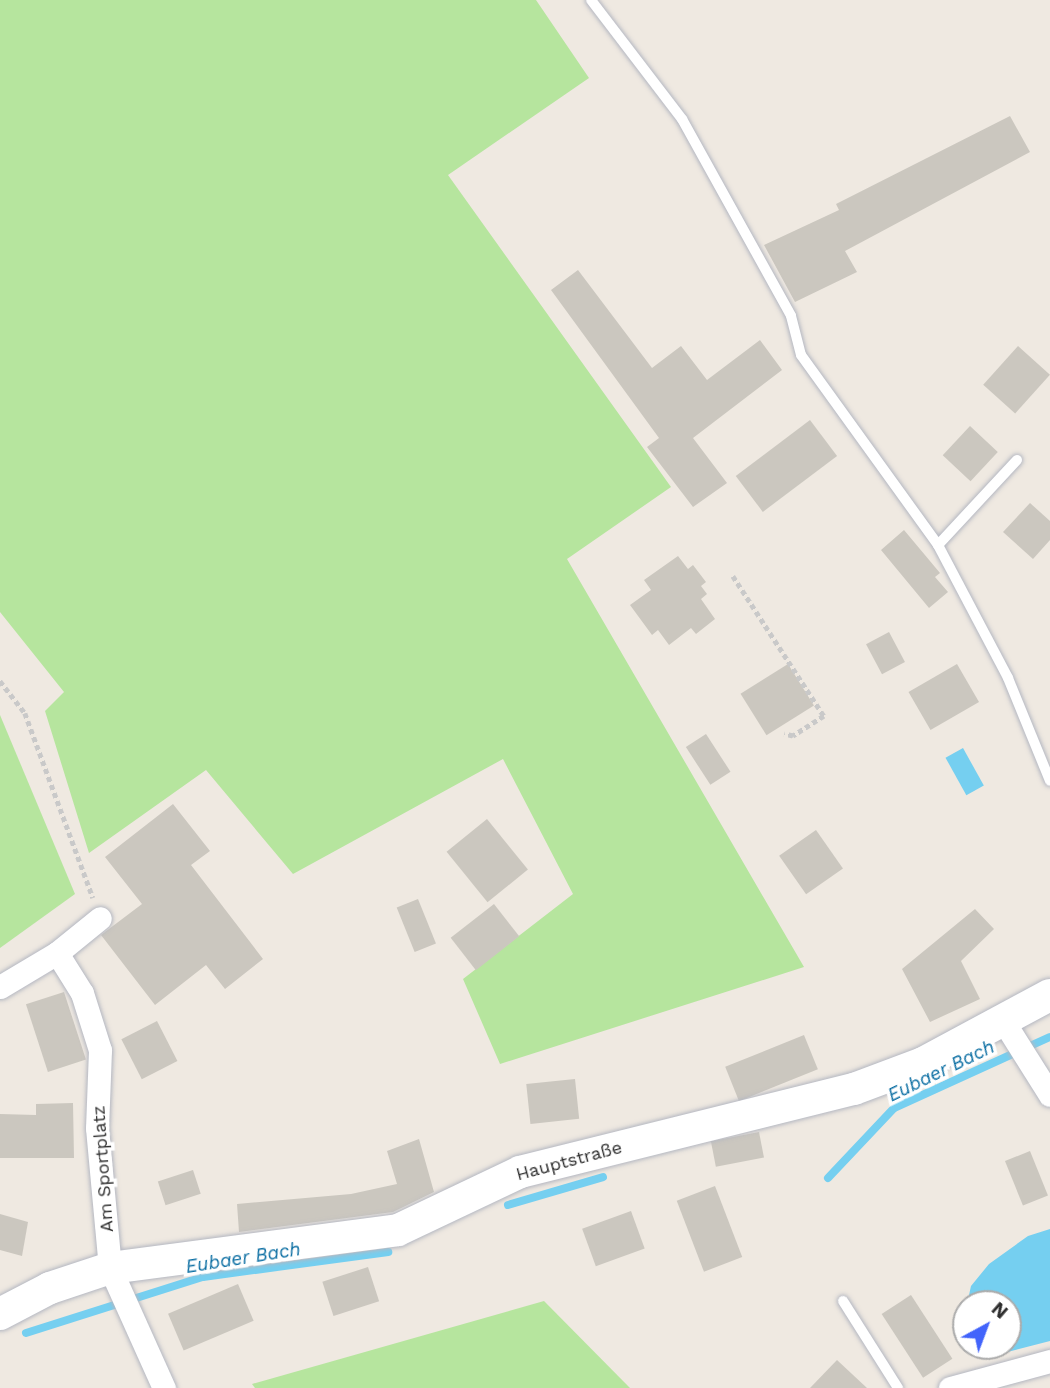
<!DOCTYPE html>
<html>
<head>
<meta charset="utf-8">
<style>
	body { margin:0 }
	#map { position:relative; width:1050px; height:1388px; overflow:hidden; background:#efe9e1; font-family:"Work Sans",sans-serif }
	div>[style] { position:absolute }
	.green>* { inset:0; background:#b6e59e }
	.water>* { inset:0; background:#75cff0; transform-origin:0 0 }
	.stream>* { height:8px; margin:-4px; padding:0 4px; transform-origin:4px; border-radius:4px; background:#75cff0 }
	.building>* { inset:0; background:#cbc7bf; transform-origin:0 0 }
	.path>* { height:4.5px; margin-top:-2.25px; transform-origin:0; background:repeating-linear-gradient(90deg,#c9c9c9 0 5px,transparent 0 8.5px) }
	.roads { filter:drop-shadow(0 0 2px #b4b7c1) drop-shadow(0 0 2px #b4b7c1) }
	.lane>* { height:10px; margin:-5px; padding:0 5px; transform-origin:5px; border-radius:5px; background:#fff }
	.street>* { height:23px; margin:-11.5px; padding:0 11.5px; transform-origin:11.5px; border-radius:11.5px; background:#fff }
	.secondary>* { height:32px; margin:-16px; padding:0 16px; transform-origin:16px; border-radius:16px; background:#fff }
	span { translate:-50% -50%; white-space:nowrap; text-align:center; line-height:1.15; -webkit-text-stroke:7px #fff; paint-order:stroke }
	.street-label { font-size:18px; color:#2e2e2e }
	.water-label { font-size:19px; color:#0d6fa3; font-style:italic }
	.north { position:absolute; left:952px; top:1290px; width:70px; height:70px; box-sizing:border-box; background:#fff; border:2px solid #ababab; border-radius:50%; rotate:41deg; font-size:19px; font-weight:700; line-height:28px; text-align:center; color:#2e2e2e }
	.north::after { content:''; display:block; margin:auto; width:24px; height:32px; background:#4264fb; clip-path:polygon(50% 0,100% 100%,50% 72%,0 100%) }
</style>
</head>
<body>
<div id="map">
	<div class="green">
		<i style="clip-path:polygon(0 0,536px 0,589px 78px,448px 175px,671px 487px,567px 559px,804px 967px,500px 1064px,463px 979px,573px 894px,503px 759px,293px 874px,206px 770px,89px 853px,45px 711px,64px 692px,0 612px)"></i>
		<i style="clip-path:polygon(0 715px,75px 894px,0 948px)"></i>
		<i style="clip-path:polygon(544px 1301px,630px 1388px,255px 1388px,252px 1384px)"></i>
	</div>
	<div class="water">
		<i style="left:963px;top:748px;width:43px;height:20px;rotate:61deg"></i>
		<i style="clip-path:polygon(1050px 1229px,1050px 1341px,996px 1355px,983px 1346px,1008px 1346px,1008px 1304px,967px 1304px,971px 1286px,989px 1264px,1028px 1236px)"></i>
	</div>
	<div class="stream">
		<i style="left:828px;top:1178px;width:96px;rotate:-46.7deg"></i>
		<i style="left:894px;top:1108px;width:171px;rotate:-24.5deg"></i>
		<i style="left:508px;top:1205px;width:99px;rotate:-16.4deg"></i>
		<i style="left:26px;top:1333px;width:186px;rotate:-17.6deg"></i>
		<i style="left:203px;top:1277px;width:187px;rotate:-7.7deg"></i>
	</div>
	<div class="building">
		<i style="clip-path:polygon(1010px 116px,1030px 152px,845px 251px,857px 272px,795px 302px,764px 245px,839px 210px,836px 204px)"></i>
		<i style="clip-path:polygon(578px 270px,652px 368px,681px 346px,707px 380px,760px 340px,782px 370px,693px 438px,727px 483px,693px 507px,647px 447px,659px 438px,551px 290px)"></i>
		<i style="left:1018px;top:346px;width:43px;height:52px;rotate:42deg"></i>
		<i style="left:810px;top:420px;width:45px;height:93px;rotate:53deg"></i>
		<i style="left:970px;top:426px;width:38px;height:40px;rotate:43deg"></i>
		<i style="clip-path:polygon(1030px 503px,1050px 521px,1050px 540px,1033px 559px,1003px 532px)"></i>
		<i style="clip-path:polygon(904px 530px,940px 573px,935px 577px,948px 592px,929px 608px,881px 550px)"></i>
		<i style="clip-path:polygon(678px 556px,688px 569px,693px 565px,706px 582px,701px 586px,707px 594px,701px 599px,715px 619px,696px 634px,691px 628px,669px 645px,658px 630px,652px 635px,630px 605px,651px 590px,644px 580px)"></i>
		<i style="left:889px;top:632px;width:34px;height:26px;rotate:62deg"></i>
		<i style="left:788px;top:664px;width:49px;height:56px;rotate:58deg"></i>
		<i style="left:957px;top:664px;width:44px;height:56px;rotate:60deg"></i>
		<i style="left:706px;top:734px;width:45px;height:24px;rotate:57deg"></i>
		<i style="clip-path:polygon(173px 804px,210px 851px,191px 865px,263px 959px,225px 989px,206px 965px,155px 1005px,101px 935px,142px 904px,105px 857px)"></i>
		<i style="left:487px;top:819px;width:65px;height:52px;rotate:51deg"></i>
		<i style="left:816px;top:830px;width:47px;height:45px;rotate:55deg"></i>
		<i style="left:418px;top:899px;width:48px;height:23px;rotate:68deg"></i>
		<i style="left:494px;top:904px;width:41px;height:55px;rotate:52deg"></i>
		<i style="clip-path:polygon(975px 909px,994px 929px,961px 961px,980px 999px,930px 1022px,902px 969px)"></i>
		<i style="left:64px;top:992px;width:71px;height:40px;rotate:72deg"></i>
		<i style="left:157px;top:1021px;width:45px;height:40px;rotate:63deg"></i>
		<i style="left:804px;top:1035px;width:37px;height:85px;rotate:68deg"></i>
		<i style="left:575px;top:1079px;width:40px;height:49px;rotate:84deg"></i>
		<i style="clip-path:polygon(73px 1103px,74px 1158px,0 1158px,0 1114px,36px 1115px,36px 1104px)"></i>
		<i style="left:759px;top:1132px;width:26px;height:49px;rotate:79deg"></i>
		<i style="clip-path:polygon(419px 1139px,434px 1192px,393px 1212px,239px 1232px,237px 1204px,351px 1194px,397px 1184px,387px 1151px)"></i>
		<i style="left:1030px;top:1151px;width:48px;height:27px;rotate:68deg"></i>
		<i style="left:193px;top:1170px;width:25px;height:37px;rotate:72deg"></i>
		<i style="left:715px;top:1186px;width:76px;height:41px;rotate:69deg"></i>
		<i style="left:631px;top:1211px;width:40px;height:52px;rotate:70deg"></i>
		<i style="clip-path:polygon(0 1214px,28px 1222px,22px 1256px,0 1250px)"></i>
		<i style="left:368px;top:1267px;width:36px;height:48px;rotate:72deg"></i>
		<i style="left:238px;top:1284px;width:40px;height:76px;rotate:67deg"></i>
		<i style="left:911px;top:1295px;width:76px;height:35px;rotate:57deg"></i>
		<i style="clip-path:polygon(837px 1360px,867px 1388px,810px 1388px)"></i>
	</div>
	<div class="path">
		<i style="left:733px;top:576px;width:167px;rotate:57deg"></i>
		<i style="left:824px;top:716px;width:37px;rotate:147deg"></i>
		<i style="left:793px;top:736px;width:9px;rotate:-167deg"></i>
		<i style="left:0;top:681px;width:41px;rotate:52deg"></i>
		<i style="left:25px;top:713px;width:197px;rotate:69.8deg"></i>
	</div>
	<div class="roads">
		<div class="lane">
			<i style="left:591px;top:0;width:150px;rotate:52.6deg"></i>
			<i style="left:682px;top:119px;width:225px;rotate:61deg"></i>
			<i style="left:791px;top:316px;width:40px;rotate:75.6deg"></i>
			<i style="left:801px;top:355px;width:234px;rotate:54.2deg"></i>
			<i style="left:1017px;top:460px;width:116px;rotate:132.9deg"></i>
			<i style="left:938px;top:545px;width:150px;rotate:62.2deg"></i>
			<i style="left:1008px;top:678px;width:111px;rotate:67.8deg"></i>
			<i style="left:843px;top:1301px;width:103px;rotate:57.7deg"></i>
		</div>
		<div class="street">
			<i style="left:57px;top:953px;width:47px;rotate:58deg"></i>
			<i style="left:82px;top:993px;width:60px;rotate:72.5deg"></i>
			<i style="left:100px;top:1050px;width:78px;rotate:92.2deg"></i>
			<i style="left:97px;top:1128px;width:141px;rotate:84.7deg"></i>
			<i style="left:110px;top:1268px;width:132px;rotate:65.8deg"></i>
			<i style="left:0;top:987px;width:66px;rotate:-30.8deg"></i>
			<i style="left:57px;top:953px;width:55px;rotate:-39.1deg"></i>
			<i style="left:1004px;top:1022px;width:86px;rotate:57.8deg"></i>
			<i style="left:950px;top:1388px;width:104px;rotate:-15.1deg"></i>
		</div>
		<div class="secondary">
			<i style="left:0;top:1314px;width:56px;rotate:-27.5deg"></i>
			<i style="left:50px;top:1288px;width:63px;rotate:-18.4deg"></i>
			<i style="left:110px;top:1268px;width:290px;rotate:-7.5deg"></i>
			<i style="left:398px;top:1230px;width:135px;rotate:-25.4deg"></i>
			<i style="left:520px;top:1172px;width:344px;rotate:-14deg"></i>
			<i style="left:854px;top:1089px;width:74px;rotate:-20.6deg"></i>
			<i style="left:923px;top:1063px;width:144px;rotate:-28.2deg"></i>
		</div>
	</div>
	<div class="street-label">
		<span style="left:569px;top:1161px;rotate:-15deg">Hauptstraße</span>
		<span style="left:103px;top:1169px;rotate:-94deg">Am Sportplatz</span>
	</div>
	<div class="water-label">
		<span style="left:941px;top:1071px;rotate:-26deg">Eubaer Bach</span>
		<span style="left:243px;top:1258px;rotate:-9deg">Eubaer Bach</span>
	</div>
	<div class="north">N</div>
</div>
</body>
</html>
